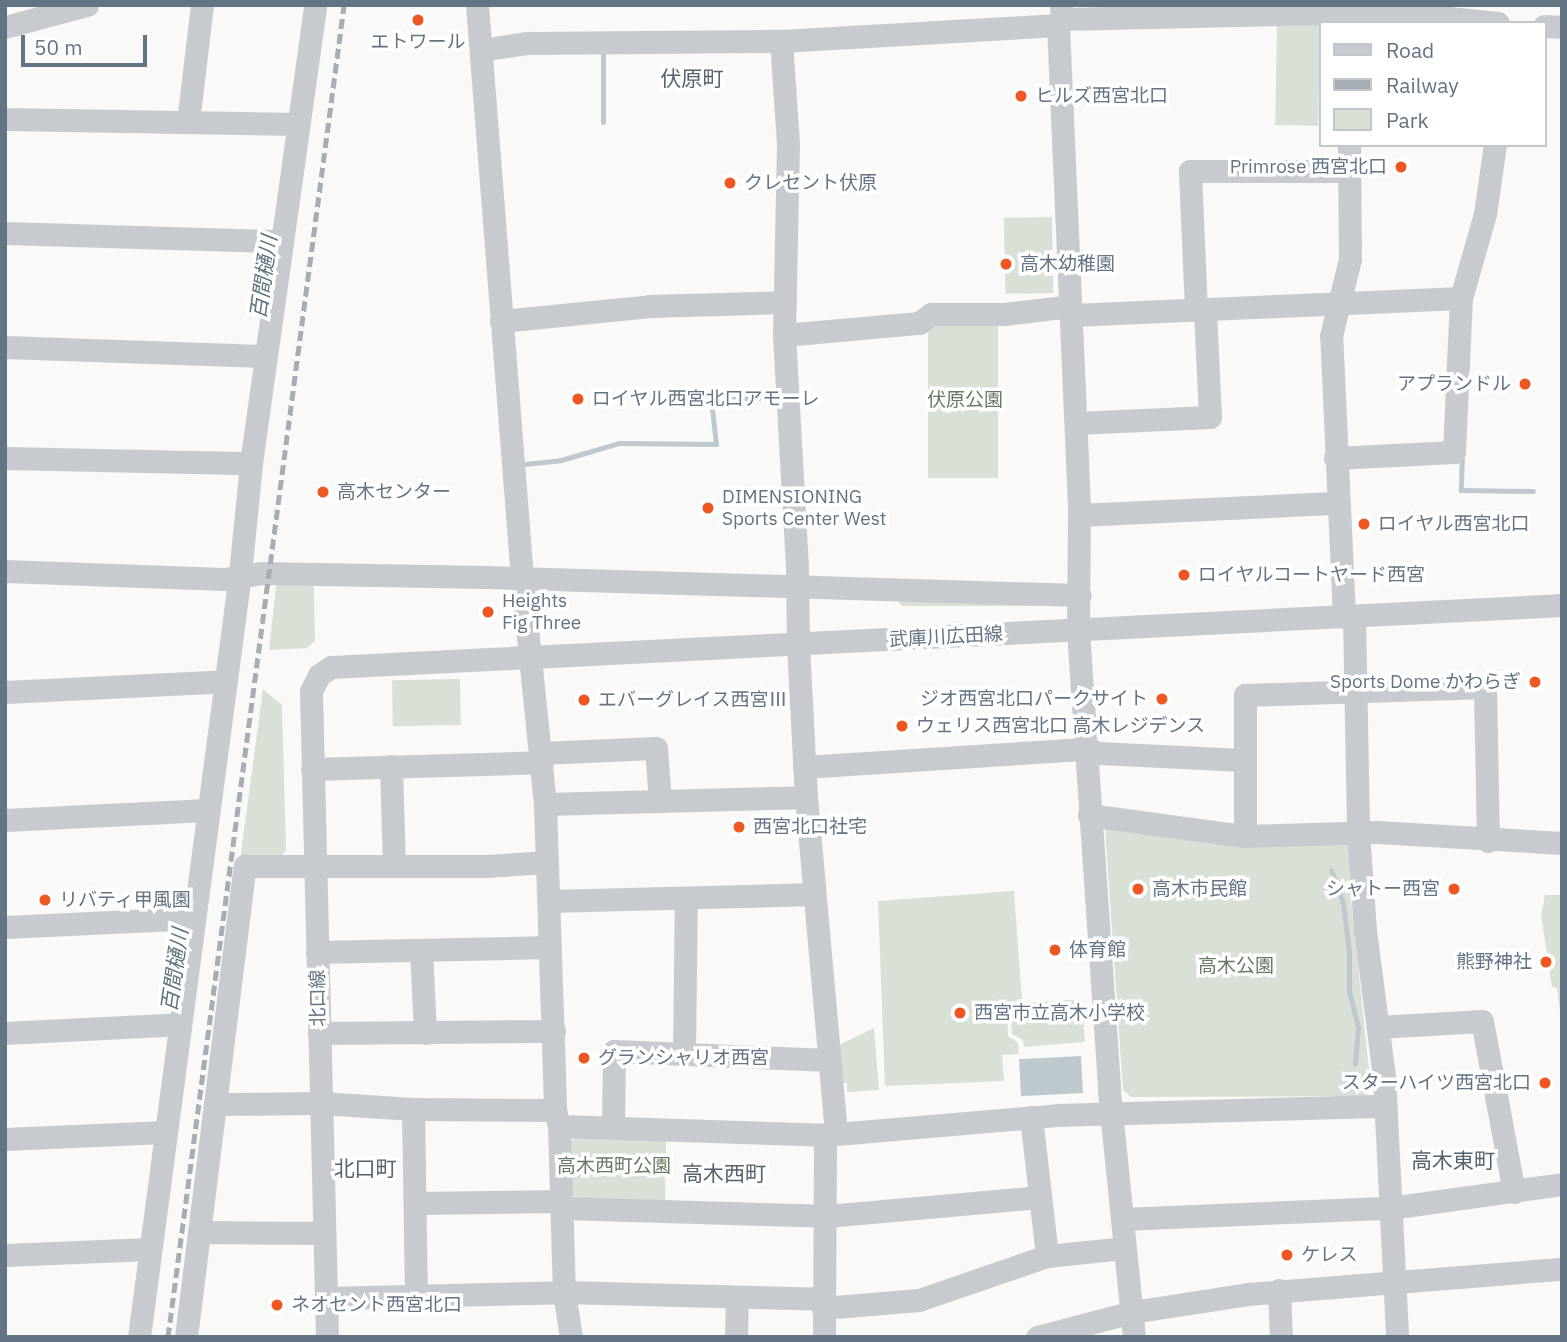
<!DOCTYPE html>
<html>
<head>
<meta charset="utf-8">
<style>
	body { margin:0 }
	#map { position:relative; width:1567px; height:1342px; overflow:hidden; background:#f9faf7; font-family:"IBM Plex Sans","Noto Sans JP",sans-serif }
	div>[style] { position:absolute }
	.green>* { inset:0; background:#d9e0d6; transform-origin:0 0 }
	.water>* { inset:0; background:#bec9cf; transform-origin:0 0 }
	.stream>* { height:5px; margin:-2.5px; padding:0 2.5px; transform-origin:2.5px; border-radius:2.5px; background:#bec9cf }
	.minor>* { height:23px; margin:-11.5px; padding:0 11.5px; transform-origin:11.5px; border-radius:11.5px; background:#c7cbcf }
	.rail>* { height:5px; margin-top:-2.5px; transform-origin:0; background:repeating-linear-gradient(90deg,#a7adb4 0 10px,transparent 0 15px) }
	.dots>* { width:19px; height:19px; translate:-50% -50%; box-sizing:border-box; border:4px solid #fff; border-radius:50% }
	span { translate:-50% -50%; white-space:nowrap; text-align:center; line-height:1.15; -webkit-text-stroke:7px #fff; paint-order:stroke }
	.poi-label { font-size:19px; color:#637484 }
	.left { translate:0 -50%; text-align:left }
	.right { translate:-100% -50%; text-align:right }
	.park-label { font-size:19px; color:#667b62 }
	.street-label { font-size:19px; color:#637484 }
	.neighbourhood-label { font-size:21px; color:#55636e }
	.water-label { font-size:21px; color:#5e747e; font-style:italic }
	.frame { position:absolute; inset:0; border:7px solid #637484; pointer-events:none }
	.legend { position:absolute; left:1319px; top:21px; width:228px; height:126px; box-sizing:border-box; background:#fff; border:2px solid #c1c7ce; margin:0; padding:9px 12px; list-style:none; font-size:21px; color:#637484 }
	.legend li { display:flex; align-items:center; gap:14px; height:35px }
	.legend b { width:35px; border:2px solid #c1c7ce }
	.scale { position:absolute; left:21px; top:35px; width:126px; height:32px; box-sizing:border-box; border:4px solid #637484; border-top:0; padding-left:9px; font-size:21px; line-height:24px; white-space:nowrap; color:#637484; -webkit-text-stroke:5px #fff; paint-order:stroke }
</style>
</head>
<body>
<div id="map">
	<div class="green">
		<i style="left:1277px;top:23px;width:43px;height:102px;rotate:1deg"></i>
		<i style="left:1052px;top:217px;width:76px;height:48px;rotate:89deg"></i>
		<i style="left:998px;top:325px;width:153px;height:70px;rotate:90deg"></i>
		<i style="clip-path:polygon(277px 578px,307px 579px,314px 587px,315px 641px,307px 648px,269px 650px)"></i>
		<i style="clip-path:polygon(895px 597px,1042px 603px,1042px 606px,902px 606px)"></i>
		<i style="left:460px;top:679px;width:46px;height:68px;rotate:89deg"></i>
		<i style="clip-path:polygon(263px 689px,282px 705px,286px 850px,279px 860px,240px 860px)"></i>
		<i style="clip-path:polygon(1111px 823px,1344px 840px,1350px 844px,1351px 899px,1371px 1088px,1365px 1096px,1131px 1097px,1123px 1090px,1105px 829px)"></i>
		<i style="clip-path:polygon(1014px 891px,1022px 1001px,1007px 1002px,1008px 1036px,1018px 1043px,1019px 1054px,1002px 1055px,1004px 1081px,885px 1086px,878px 901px)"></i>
		<i style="clip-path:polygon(1545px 895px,1562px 895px,1562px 1029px,1557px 988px,1552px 987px,1541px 915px)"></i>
		<i style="clip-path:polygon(1082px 999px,1085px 1042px,1024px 1047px,1023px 1040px,1012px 1034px,1010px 1004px)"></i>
		<i style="clip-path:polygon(874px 1028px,879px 1090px,847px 1092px,847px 1083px,842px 1083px,839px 1045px)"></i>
		<i style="clip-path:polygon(577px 1136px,666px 1139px,665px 1203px,579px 1201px,570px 1193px,568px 1144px)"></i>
	</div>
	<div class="water">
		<i style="left:1081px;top:1056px;width:37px;height:62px;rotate:87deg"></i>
	</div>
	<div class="stream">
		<i style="left:603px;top:49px;width:73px;rotate:90deg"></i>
		<i style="left:1462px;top:455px;width:35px;rotate:92deg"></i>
		<i style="left:1461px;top:490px;width:72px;rotate:0.8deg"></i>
		<i style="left:525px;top:464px;width:36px;rotate:-6deg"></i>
		<i style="left:561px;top:460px;width:60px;rotate:-16.3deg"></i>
		<i style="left:619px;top:443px;width:97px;rotate:0.6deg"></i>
		<i style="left:716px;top:444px;width:44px;rotate:-96.5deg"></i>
		<i style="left:711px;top:400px;width:66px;rotate:-2.6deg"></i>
		<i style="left:1331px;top:870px;width:35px;rotate:70deg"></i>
		<i style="left:1343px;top:903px;width:49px;rotate:83deg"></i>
		<i style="left:1349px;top:952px;width:39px;rotate:90deg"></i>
		<i style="left:1349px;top:991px;width:38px;rotate:76deg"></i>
		<i style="left:1358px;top:1028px;width:36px;rotate:95deg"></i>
	</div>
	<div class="minor">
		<i style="left:477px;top:5px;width:575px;rotate:85.51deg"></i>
		<i style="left:522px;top:578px;width:227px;rotate:84.2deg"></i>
		<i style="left:545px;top:804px;width:306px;rotate:88.1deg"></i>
		<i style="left:555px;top:1110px;width:16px;rotate:76deg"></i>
		<i style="left:559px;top:1126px;width:166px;rotate:88.3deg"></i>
		<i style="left:564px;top:1292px;width:46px;rotate:81.2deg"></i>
		<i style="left:1061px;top:5px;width:14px;rotate:86deg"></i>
		<i style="left:1062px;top:19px;width:7px;rotate:124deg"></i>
		<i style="left:1058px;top:25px;width:490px;rotate:87.5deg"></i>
		<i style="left:1079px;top:515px;width:116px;rotate:90.5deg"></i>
		<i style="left:1078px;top:631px;width:461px;rotate:86.1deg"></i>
		<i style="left:1109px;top:1091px;width:247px;rotate:84.2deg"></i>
		<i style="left:1062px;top:19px;width:273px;rotate:-1.3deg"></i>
		<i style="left:1335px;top:13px;width:14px;rotate:17deg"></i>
		<i style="left:1348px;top:17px;width:101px;rotate:0.6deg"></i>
		<i style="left:1449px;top:18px;width:49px;rotate:5.8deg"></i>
		<i style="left:1544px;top:26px;width:18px;rotate:3deg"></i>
		<i style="left:5px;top:27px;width:85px;rotate:-15deg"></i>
		<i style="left:781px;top:41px;width:103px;rotate:86.1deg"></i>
		<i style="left:788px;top:144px;width:191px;rotate:91.2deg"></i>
		<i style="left:784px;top:335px;width:235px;rotate:86.8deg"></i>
		<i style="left:797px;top:570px;width:75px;rotate:89.2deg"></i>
		<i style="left:798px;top:645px;width:152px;rotate:87deg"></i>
		<i style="left:806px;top:797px;width:338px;rotate:84.9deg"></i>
		<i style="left:481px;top:50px;width:47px;rotate:-8.7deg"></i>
		<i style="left:527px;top:43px;width:254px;rotate:-0.5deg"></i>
		<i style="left:781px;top:41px;width:277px;rotate:-3.3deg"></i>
		<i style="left:5px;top:119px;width:292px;rotate:1deg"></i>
		<i style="left:188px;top:122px;width:118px;rotate:-83.2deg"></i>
		<i style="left:5px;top:233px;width:276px;rotate:1.7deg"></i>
		<i style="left:1196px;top:310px;width:139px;rotate:-92.5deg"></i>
		<i style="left:1190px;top:171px;width:160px"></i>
		<i style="left:1072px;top:315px;width:389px;rotate:-2.5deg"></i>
		<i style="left:501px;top:321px;width:150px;rotate:-5.7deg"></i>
		<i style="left:650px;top:306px;width:135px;rotate:-1.7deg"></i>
		<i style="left:784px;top:335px;width:136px;rotate:-5.1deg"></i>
		<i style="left:919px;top:323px;width:15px;rotate:-37deg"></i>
		<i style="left:931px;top:314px;width:73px"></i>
		<i style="left:1004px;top:314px;width:67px;rotate:-6.8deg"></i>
		<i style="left:5px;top:347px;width:261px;rotate:2deg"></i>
		<i style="left:1076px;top:423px;width:134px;rotate:-2.6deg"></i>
		<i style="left:1210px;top:417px;width:107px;rotate:-92.7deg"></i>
		<i style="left:5px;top:458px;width:246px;rotate:1.2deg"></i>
		<i style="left:1335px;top:458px;width:119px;rotate:-2.9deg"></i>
		<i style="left:1454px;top:452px;width:154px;rotate:-87.4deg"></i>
		<i style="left:1461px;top:298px;width:87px;rotate:-74.1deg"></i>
		<i style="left:1485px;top:214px;width:70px;rotate:-81.8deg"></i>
		<i style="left:1079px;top:515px;width:258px;rotate:-2.7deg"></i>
		<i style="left:5px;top:571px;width:219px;rotate:2.1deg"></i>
		<i style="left:224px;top:579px;width:36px;rotate:-9deg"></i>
		<i style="left:260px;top:573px;width:226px;rotate:1deg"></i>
		<i style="left:486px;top:577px;width:594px;rotate:1.74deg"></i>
		<i style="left:1344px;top:617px;width:281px;rotate:-92.6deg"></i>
		<i style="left:1331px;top:336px;width:79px;rotate:-76.1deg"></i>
		<i style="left:1350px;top:259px;width:114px;rotate:-90.5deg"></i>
		<i style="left:1354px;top:617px;width:215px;rotate:88.9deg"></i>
		<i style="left:1358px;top:832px;width:98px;rotate:85.9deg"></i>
		<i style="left:1365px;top:930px;width:148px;rotate:82.6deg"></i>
		<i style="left:1384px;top:1077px;width:260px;rotate:87.1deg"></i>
		<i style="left:5px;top:692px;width:221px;rotate:-2.8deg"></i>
		<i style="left:541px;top:753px;width:115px;rotate:-2.5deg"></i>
		<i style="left:656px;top:748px;width:53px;rotate:85.7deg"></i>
		<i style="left:391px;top:766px;width:99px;rotate:88.3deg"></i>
		<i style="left:804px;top:767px;width:283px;rotate:-3.7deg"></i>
		<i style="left:1086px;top:749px;width:14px;rotate:17deg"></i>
		<i style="left:1099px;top:753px;width:144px;rotate:2.8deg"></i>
		<i style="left:312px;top:769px;width:230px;rotate:-1.7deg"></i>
		<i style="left:545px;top:804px;width:261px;rotate:-1.5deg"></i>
		<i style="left:1089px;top:815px;width:157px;rotate:7.7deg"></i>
		<i style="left:1245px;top:836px;width:132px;rotate:-1.7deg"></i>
		<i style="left:1377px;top:832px;width:185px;rotate:3.4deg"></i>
		<i style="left:5px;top:820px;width:203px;rotate:-2.8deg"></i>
		<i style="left:1245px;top:836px;width:141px;rotate:-90deg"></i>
		<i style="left:1245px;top:695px;width:240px;rotate:-1.9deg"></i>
		<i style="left:1485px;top:687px;width:154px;rotate:88.9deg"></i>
		<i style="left:549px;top:901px;width:265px;rotate:-1.5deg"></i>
		<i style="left:5px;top:927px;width:188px;rotate:-2.7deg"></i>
		<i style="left:421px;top:950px;width:83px;rotate:87.2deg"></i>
		<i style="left:317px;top:952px;width:233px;rotate:-1.2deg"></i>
		<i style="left:1378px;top:1027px;width:104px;rotate:-3.3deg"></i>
		<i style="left:1482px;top:1021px;width:174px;rotate:79.4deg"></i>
		<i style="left:5px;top:1033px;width:175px;rotate:-2.9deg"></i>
		<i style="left:319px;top:1033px;width:235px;rotate:-0.5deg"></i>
		<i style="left:684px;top:1053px;width:155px;rotate:-89.3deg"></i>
		<i style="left:215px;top:1104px;width:106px;rotate:-0.5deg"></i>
		<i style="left:321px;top:1103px;width:92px;rotate:3.7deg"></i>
		<i style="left:413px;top:1109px;width:142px;rotate:0.4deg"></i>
		<i style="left:413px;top:1109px;width:187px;rotate:89.1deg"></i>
		<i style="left:1031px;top:1117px;width:140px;rotate:83.4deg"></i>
		<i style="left:559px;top:1126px;width:266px;rotate:1.9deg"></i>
		<i style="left:825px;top:1135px;width:233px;rotate:-4.9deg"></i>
		<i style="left:1057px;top:1115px;width:329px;rotate:-1.6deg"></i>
		<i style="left:613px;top:1126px;width:75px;rotate:-89.2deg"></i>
		<i style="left:614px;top:1051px;width:215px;rotate:2.4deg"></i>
		<i style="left:5px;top:1139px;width:160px;rotate:-2.5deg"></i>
		<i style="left:416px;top:1203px;width:145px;rotate:-0.8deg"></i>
		<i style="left:562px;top:1208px;width:265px;rotate:1.7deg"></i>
		<i style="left:827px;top:1216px;width:213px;rotate:-5.1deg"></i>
		<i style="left:1122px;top:1219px;width:268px;rotate:-2.4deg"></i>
		<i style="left:1390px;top:1208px;width:174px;rotate:-7.9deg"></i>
		<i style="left:199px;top:1232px;width:125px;rotate:0.5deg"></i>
		<i style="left:5px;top:1255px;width:145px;rotate:-2.4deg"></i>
		<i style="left:1279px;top:1290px;width:47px;rotate:87.6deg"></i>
		<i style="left:326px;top:1298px;width:238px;rotate:-1.4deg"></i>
		<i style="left:564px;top:1292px;width:259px;rotate:1.5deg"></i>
		<i style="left:823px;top:1308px;width:96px;rotate:-4.8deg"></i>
		<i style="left:919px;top:1300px;width:135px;rotate:-19deg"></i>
		<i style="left:1047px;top:1256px;width:77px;rotate:-5.9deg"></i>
		<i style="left:139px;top:1337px;width:770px;rotate:-82.46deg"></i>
		<i style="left:240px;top:574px;width:112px;rotate:-84.3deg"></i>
		<i style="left:251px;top:463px;width:462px;rotate:-82deg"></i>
		<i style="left:186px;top:1337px;width:475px;rotate:-82.9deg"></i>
		<i style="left:245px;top:866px;width:241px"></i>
		<i style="left:486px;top:866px;width:61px;rotate:-3.8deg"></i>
		<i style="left:327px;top:1337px;width:646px;rotate:-91.42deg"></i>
		<i style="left:311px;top:691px;width:18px;rotate:-63deg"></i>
		<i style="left:319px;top:675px;width:14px;rotate:-34deg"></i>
		<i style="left:331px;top:667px;width:1233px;rotate:-2.88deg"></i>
		<i style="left:736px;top:1337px;width:40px;rotate:-88.6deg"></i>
		<i style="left:824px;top:1337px;width:202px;rotate:-89.7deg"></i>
		<i style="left:1037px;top:1337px;width:98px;rotate:-14.7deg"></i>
		<i style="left:1132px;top:1312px;width:117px;rotate:-8.8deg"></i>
		<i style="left:1248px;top:1294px;width:315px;rotate:-4.6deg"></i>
	</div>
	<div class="rail">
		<i style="left:168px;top:1337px;width:1344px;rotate:-82.47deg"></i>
	</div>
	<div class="dots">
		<i style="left:418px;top:20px;background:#ee5722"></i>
		<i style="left:1021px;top:96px;background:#ee5722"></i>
		<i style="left:1401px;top:167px;background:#ee5722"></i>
		<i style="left:730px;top:183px;background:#ee5722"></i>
		<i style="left:1006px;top:264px;background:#ee5722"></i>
		<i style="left:1525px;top:384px;background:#ee5722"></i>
		<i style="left:578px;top:399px;background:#ee5722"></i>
		<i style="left:323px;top:492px;background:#ee5722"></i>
		<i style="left:708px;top:508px;background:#ee5722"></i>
		<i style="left:1364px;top:524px;background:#ee5722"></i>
		<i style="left:1184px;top:575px;background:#ee5722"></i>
		<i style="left:488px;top:612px;background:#ee5722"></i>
		<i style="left:1535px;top:682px;background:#ee5722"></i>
		<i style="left:1162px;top:699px;background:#ee5722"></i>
		<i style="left:584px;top:700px;background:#ee5722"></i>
		<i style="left:902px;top:726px;background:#ee5722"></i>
		<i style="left:739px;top:827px;background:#ee5722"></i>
		<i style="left:1138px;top:889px;background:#ee5722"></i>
		<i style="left:1454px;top:889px;background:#ee5722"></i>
		<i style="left:45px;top:900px;background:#ee5722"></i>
		<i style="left:1055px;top:950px;background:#ee5722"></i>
		<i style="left:1546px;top:962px;background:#ee5722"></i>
		<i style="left:960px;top:1013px;background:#ee5722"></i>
		<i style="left:584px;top:1058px;background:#ee5722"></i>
		<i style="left:1545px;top:1083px;background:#ee5722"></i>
		<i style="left:1287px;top:1255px;background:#ee5722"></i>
		<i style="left:277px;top:1305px;background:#ee5722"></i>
	</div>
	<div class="poi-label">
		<span style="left:418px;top:42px">エトワール</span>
		<span class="left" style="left:1035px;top:96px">ヒルズ西宮北口</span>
		<span class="right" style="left:1387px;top:167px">Primrose 西宮北口</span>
		<span class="left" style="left:744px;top:183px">クレセント伏原</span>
		<span class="left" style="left:1020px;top:264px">高木幼稚園</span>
		<span class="right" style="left:1511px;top:384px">アプランドル</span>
		<span class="left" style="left:592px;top:399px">ロイヤル西宮北口アモーレ</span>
		<span class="left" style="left:337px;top:492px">高木センター</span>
		<span class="left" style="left:722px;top:508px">DIMENSIONING<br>Sports Center West</span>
		<span class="left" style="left:1378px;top:524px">ロイヤル西宮北口</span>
		<span class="left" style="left:1198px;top:575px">ロイヤルコートヤード西宮</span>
		<span class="left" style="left:502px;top:612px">Heights<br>Fig Three</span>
		<span class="right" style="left:1521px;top:682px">Sports Dome かわらぎ</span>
		<span class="right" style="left:1148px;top:699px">ジオ西宮北口パークサイト</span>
		<span class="left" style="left:598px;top:700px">エバーグレイス西宮Ⅲ</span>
		<span class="left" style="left:916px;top:726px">ウェリス西宮北口 高木レジデンス</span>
		<span class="left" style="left:753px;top:827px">西宮北口社宅</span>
		<span class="left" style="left:1152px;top:889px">高木市民館</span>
		<span class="right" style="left:1440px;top:889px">シャトー西宮</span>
		<span class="left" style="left:59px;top:900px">リバティ甲風園</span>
		<span class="left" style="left:1069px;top:950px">体育館</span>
		<span class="right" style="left:1532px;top:962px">熊野神社</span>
		<span class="left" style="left:974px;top:1013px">西宮市立高木小学校</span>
		<span class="left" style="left:598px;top:1058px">グランシャリオ西宮</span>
		<span class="right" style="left:1531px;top:1083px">スターハイツ西宮北口</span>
		<span class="left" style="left:1301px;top:1255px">ケレス</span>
		<span class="left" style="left:291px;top:1305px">ネオセント西宮北口</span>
	</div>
	<div class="park-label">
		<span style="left:965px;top:400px">伏原公園</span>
		<span style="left:1236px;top:966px">高木公園</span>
		<span style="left:614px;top:1166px">高木西町公園</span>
	</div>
	<div class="street-label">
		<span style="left:946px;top:637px;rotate:-3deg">武庫川広田線</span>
		<span style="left:318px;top:998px;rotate:-91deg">北口線</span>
	</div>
	<div class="neighbourhood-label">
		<span style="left:692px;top:78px">伏原町</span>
		<span style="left:1453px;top:1160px">高木東町</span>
		<span style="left:365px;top:1168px">北口町</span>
		<span style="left:724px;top:1173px">高木西町</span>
	</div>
	<div class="water-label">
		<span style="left:263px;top:277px;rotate:-82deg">百間樋川</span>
		<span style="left:174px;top:970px;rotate:-82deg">百間樋川</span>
	</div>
	<div class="frame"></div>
	<ul class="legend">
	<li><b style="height:9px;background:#c7cbcf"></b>Road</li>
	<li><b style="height:9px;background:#a7adb4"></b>Railway</li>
	<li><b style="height:19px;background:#d9e0d6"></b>Park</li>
	</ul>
	<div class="scale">50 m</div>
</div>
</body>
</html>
